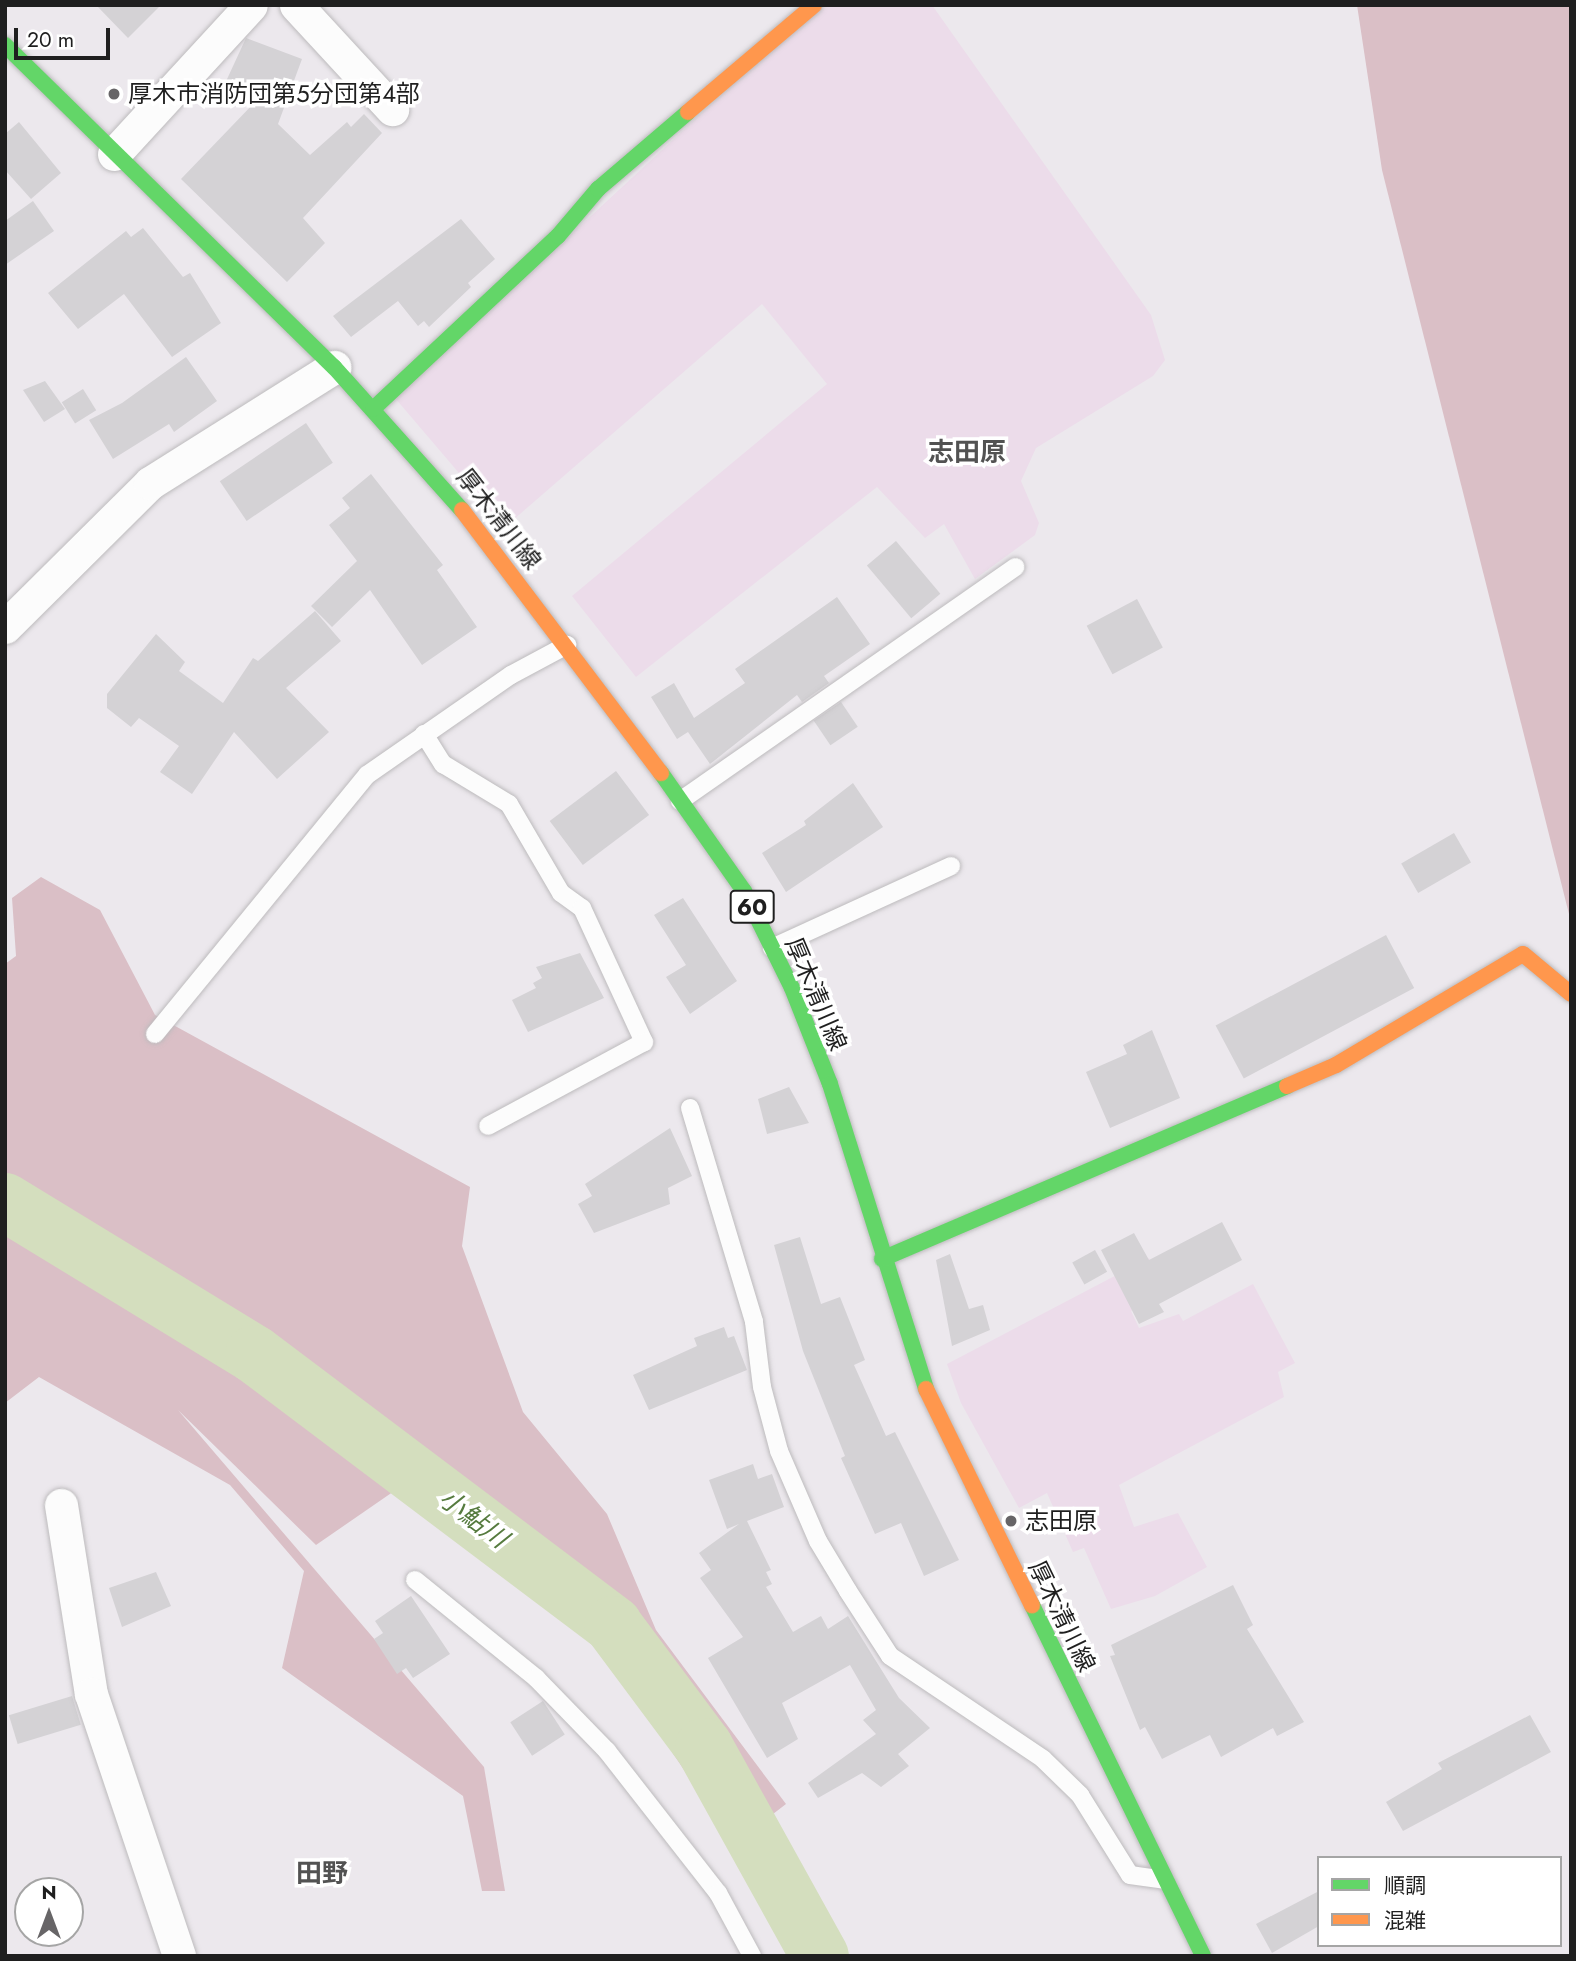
<!DOCTYPE html>
<html>
<head>
<meta charset="utf-8">
<style>
	body { margin:0 }
	#map { position:relative; width:1576px; height:1961px; overflow:hidden; background:#ece8ed; font-family:Jost,"Noto Sans JP",sans-serif }
	div>[style] { position:absolute }
	.farmland>* { inset:0; background:#ecdcea }
	.forest>* { inset:0; background:#dabfc6 }
	.river>* { height:58px; margin:-29px; padding:0 29px; transform-origin:29px; border-radius:29px; background:#d4debe }
	.building>* { inset:0; background:#d4d2d5; transform-origin:0 0 }
	.roads { filter:drop-shadow(0 0 2px #bdbbbd) drop-shadow(0 0 2px #bdbbbd) }
	.lane>* { height:18px; margin:-9px; padding:0 9px; transform-origin:9px; border-radius:9px; background:#fcfcfc }
	.street>* { height:33px; margin:-16.5px; padding:0 16.5px; transform-origin:16.5px; border-radius:16.5px; background:#fcfcfc }
	.fast>* { height:16px; margin:-8px; padding:0 8px; transform-origin:8px; border-radius:8px; background:#63d668 }
	.slow>* { height:16px; margin:-8px; padding:0 8px; transform-origin:8px; border-radius:8px; background:#ff974d }
	.dots>* { width:19px; height:19px; translate:-50% -50%; box-sizing:border-box; border:4px solid #fff; border-radius:50% }
	span { translate:-50% -50%; white-space:nowrap; text-align:center; line-height:1.15; -webkit-text-stroke:7px #fff; paint-order:stroke }
	.shield-label span { padding:2px 5px; background:#fff; border:2px solid; border-radius:5px; -webkit-text-stroke-width:0 }
	.shield-label { font-size:23px; color:#1f1f1f; font-weight:700 }
	.poi-label { font-size:24px; color:#1f1f1f }
	.left { translate:0 -50%; text-align:left }
	.street-label { font-size:24px; color:#1f1f1f }
	.neighbourhood-label { font-size:26px; color:#525252; font-weight:700 }
	.water-label { font-size:26px; color:#567b3f; font-style:italic }
	.frame { position:absolute; inset:0; border:7px solid #1f1f1f; pointer-events:none }
	.legend { position:absolute; left:1317px; top:1856px; width:245px; height:91px; box-sizing:border-box; background:#fff; border:2px solid #a5a5a5; margin:0; padding:9px 12px; list-style:none; font-size:21px; color:#1f1f1f }
	.legend li { display:flex; align-items:center; gap:14px; height:35px }
	.legend b { width:35px; border:2px solid #a5a5a5 }
	.north { position:absolute; left:14px; top:1877px; width:70px; height:70px; box-sizing:border-box; background:#fff; border:2px solid #a5a5a5; border-radius:50%; rotate:0deg; font-size:19px; font-weight:700; line-height:28px; text-align:center; color:#1f1f1f }
	.north::after { content:''; display:block; margin:auto; width:24px; height:32px; background:#676567; clip-path:polygon(50% 0,100% 100%,50% 72%,0 100%) }
	.scale { position:absolute; left:14px; top:28px; width:96px; height:32px; box-sizing:border-box; border:4px solid #1f1f1f; border-top:0; padding-left:9px; font-size:21px; line-height:24px; white-space:nowrap; color:#1f1f1f; -webkit-text-stroke:5px #fff; paint-order:stroke }
</style>
</head>
<body>
<div id="map">
	<div class="farmland">
		<i style="clip-path:polygon(818px 5px,932px 5px,1151px 315px,1165px 360px,1153px 376px,1036px 448px,1021px 481px,1039px 523px,1035px 535px,975px 579px,944px 524px,925px 538px,877px 487px,636px 677px,572px 596px,827px 384px,762px 304px,505px 527px,395px 398px)"></i>
		<i style="clip-path:polygon(1149px 1258px,1167px 1295px,1131px 1311px,1139px 1328px,1179px 1314px,1183px 1321px,1253px 1284px,1295px 1363px,1278px 1372px,1284px 1397px,1119px 1485px,1134px 1527px,1178px 1513px,1207px 1567px,1155px 1596px,1111px 1609px,1084px 1548px,1073px 1552px,1047px 1493px,1019px 1508px,961px 1403px,947px 1364px)"></i>
	</div>
	<div class="forest">
		<i style="clip-path:polygon(1357px 5px,1571px 5px,1571px 922px,1382px 170px)"></i>
		<i style="clip-path:polygon(41px 877px,100px 910px,155px 1015px,470px 1187px,462px 1246px,523px 1412px,607px 1514px,656px 1630px,786px 1804px,734px 1844px,672px 1752px,669px 1704px,409px 1450px,400px 1487px,316px 1545px,178px 1410px,484px 1767px,505px 1891px,482px 1891px,463px 1796px,282px 1668px,304px 1571px,230px 1485px,39px 1377px,5px 1403px,5px 964px,16px 956px,12px 898px)"></i>
	</div>
	<div class="river">
		<i style="left:5px;top:1202px;width:292px;rotate:31.4deg"></i>
		<i style="left:254px;top:1354px;width:450px;rotate:37deg"></i>
		<i style="left:613px;top:1625px;width:152px;rotate:53.3deg"></i>
		<i style="left:704px;top:1747px;width:239px;rotate:61deg"></i>
	</div>
	<div class="building">
		<i style="clip-path:polygon(96px 5px,161px 5px,128px 38px)"></i>
		<i style="clip-path:polygon(246px 38px,302px 59px,278px 124px,310px 155px,347px 122px,351px 127px,364px 114px,382px 133px,303px 218px,325px 243px,287px 282px,181px 179px,255px 102px,222px 90px)"></i>
		<i style="clip-path:polygon(19px 122px,61px 173px,31px 199px,5px 170px,5px 134px)"></i>
		<i style="clip-path:polygon(33px 201px,54px 231px,5px 265px,5px 221px)"></i>
		<i style="clip-path:polygon(461px 219px,495px 259px,468px 283px,471px 287px,429px 327px,424px 321px,418px 326px,398px 301px,351px 337px,333px 316px)"></i>
		<i style="clip-path:polygon(143px 228px,183px 277px,190px 273px,221px 323px,172px 357px,124px 294px,78px 329px,48px 293px,126px 231px,131px 237px)"></i>
		<i style="clip-path:polygon(186px 357px,217px 401px,174px 432px,169px 424px,113px 459px,89px 420px,122px 403px)"></i>
		<i style="clip-path:polygon(45px 381px,65px 409px,44px 422px,23px 390px)"></i>
		<i style="left:83px;top:389px;width:25px;height:25px;rotate:58deg"></i>
		<i style="left:306px;top:423px;width:48px;height:104px;rotate:56deg"></i>
		<i style="clip-path:polygon(371px 474px,443px 565px,437px 570px,477px 627px,422px 665px,370px 590px,332px 627px,311px 606px,357px 561px,329px 525px,350px 508px,342px 498px)"></i>
		<i style="left:896px;top:541px;width:69px;height:38px;rotate:50deg"></i>
		<i style="clip-path:polygon(837px 597px,870px 644px,824px 676px,829px 683px,802px 702px,797px 695px,710px 764px,688px 732px,677px 739px,651px 697px,674px 683px,694px 718px,745px 683px,735px 669px)"></i>
		<i style="left:1137px;top:599px;width:55px;height:57px;rotate:62deg"></i>
		<i style="clip-path:polygon(315px 611px,341px 641px,286px 688px,329px 732px,277px 779px,234px 732px,192px 794px,160px 772px,179px 746px,139px 718px,131px 727px,107px 708px,107px 694px,156px 634px,185px 662px,179px 671px,223px 703px,253px 658px,258px 661px)"></i>
		<i style="left:841px;top:702px;width:30px;height:33px;rotate:56deg"></i>
		<i style="left:616px;top:771px;width:55px;height:83px;rotate:53deg"></i>
		<i style="clip-path:polygon(853px 783px,883px 827px,786px 892px,762px 853px,806px 825px,804px 821px)"></i>
		<i style="left:1454px;top:833px;width:34px;height:61px;rotate:60deg"></i>
		<i style="clip-path:polygon(683px 898px,737px 981px,690px 1014px,666px 977px,686px 965px,654px 915px)"></i>
		<i style="left:1386px;top:935px;width:60px;height:193px;rotate:62deg"></i>
		<i style="clip-path:polygon(580px 953px,604px 998px,528px 1032px,512px 1000px,536px 988px,533px 983px,542px 978px,536px 967px)"></i>
		<i style="clip-path:polygon(1152px 1030px,1180px 1098px,1110px 1128px,1086px 1072px,1127px 1054px,1123px 1045px)"></i>
		<i style="clip-path:polygon(789px 1087px,809px 1123px,767px 1134px,758px 1099px)"></i>
		<i style="clip-path:polygon(670px 1128px,692px 1176px,668px 1188px,670px 1204px,594px 1233px,578px 1204px,592px 1196px,585px 1184px)"></i>
		<i style="clip-path:polygon(1222px 1222px,1242px 1260px,1159px 1304px,1164px 1312px,1139px 1324px,1101px 1250px,1134px 1233px,1149px 1260px)"></i>
		<i style="clip-path:polygon(800px 1237px,821px 1304px,840px 1297px,865px 1360px,854px 1365px,886px 1436px,895px 1432px,959px 1560px,924px 1576px,901px 1523px,875px 1534px,841px 1458px,845px 1456px,803px 1351px,774px 1245px)"></i>
		<i style="left:1095px;top:1250px;width:25px;height:26px;rotate:61deg"></i>
		<i style="clip-path:polygon(950px 1254px,969px 1309px,983px 1305px,990px 1330px,952px 1346px,936px 1260px)"></i>
		<i style="clip-path:polygon(724px 1327px,728px 1338px,734px 1336px,747px 1370px,649px 1410px,633px 1375px,697px 1346px,694px 1338px)"></i>
		<i style="clip-path:polygon(753px 1464px,758px 1479px,772px 1474px,784px 1507px,747px 1521px,771px 1570px,766px 1572px,772px 1584px,766px 1587px,793px 1632px,821px 1616px,828px 1629px,848px 1616px,899px 1698px,930px 1728px,898px 1754px,909px 1766px,881px 1787px,862px 1773px,818px 1798px,808px 1783px,876px 1734px,863px 1720px,876px 1710px,850px 1665px,782px 1703px,798px 1739px,767px 1758px,708px 1658px,743px 1637px,700px 1578px,711px 1570px,699px 1553px,739px 1524px,727px 1529px,709px 1480px)"></i>
		<i style="clip-path:polygon(156px 1572px,171px 1606px,122px 1627px,109px 1588px)"></i>
		<i style="clip-path:polygon(1233px 1585px,1253px 1625px,1247px 1629px,1304px 1722px,1277px 1736px,1273px 1728px,1221px 1757px,1210px 1735px,1162px 1759px,1145px 1727px,1140px 1730px,1110px 1656px,1115px 1655px,1111px 1645px)"></i>
		<i style="clip-path:polygon(411px 1596px,450px 1654px,413px 1678px,406px 1668px,397px 1674px,374px 1639px,383px 1633px,375px 1621px)"></i>
		<i style="left:72px;top:1696px;width:30px;height:66px;rotate:73deg"></i>
		<i style="left:543px;top:1701px;width:40px;height:39px;rotate:57deg"></i>
		<i style="clip-path:polygon(1530px 1715px,1551px 1752px,1403px 1831px,1386px 1802px,1442px 1769px,1438px 1763px)"></i>
		<i style="clip-path:polygon(1319px 1891px,1319px 1926px,1272px 1953px,1256px 1924px)"></i>
	</div>
	<div class="roads">
		<div class="lane">
			<i style="left:424px;top:734px;width:36px;rotate:58deg"></i>
			<i style="left:443px;top:764px;width:77px;rotate:31.2deg"></i>
			<i style="left:509px;top:804px;width:103px;rotate:59.7deg"></i>
			<i style="left:561px;top:893px;width:26px;rotate:36deg"></i>
			<i style="left:582px;top:908px;width:148px;rotate:65.2deg"></i>
			<i style="left:644px;top:1042px;width:177px;rotate:151.7deg"></i>
			<i style="left:680px;top:801px;width:409px;rotate:-34.9deg"></i>
			<i style="left:772px;top:948px;width:197px;rotate:-24.6deg"></i>
			<i style="left:155px;top:1034px;width:335px;rotate:-50.7deg"></i>
			<i style="left:367px;top:775px;width:175px;rotate:-34.8deg"></i>
			<i style="left:511px;top:675px;width:64px;rotate:-28.2deg"></i>
			<i style="left:690px;top:1108px;width:223px;rotate:73.3deg"></i>
			<i style="left:754px;top:1322px;width:65px;rotate:83deg"></i>
			<i style="left:762px;top:1387px;width:66px;rotate:75.1deg"></i>
			<i style="left:779px;top:1451px;width:98px;rotate:66.6deg"></i>
			<i style="left:818px;top:1541px;width:58px;rotate:59deg"></i>
			<i style="left:848px;top:1591px;width:77px;rotate:57.1deg"></i>
			<i style="left:890px;top:1656px;width:184px;rotate:33.9deg"></i>
			<i style="left:1043px;top:1759px;width:52px;rotate:44.2deg"></i>
			<i style="left:1080px;top:1795px;width:94px;rotate:58deg"></i>
			<i style="left:1130px;top:1875px;width:35px;rotate:8deg"></i>
			<i style="left:415px;top:1580px;width:156px;rotate:39deg"></i>
			<i style="left:536px;top:1678px;width:102px;rotate:45.8deg"></i>
			<i style="left:607px;top:1751px;width:180px;rotate:52deg"></i>
			<i style="left:718px;top:1893px;width:72px;rotate:61.6deg"></i>
		</div>
		<div class="street">
			<i style="left:296px;top:5px;width:142px;rotate:47.3deg"></i>
			<i style="left:114px;top:154px;width:202px;rotate:-47.4deg"></i>
			<i style="left:5px;top:627px;width:204px;rotate:-44.8deg"></i>
			<i style="left:150px;top:483px;width:218px;rotate:-32.2deg"></i>
			<i style="left:61px;top:1505px;width:191px;rotate:81deg"></i>
			<i style="left:91px;top:1694px;width:276px;rotate:71.4deg"></i>
		</div>
		<div class="fast">
			<i style="left:5px;top:45px;width:460px;rotate:44.4deg"></i>
			<i style="left:334px;top:367px;width:192px;rotate:48.2deg"></i>
			<i style="left:373px;top:409px;width:253px;rotate:-43.1deg"></i>
			<i style="left:558px;top:236px;width:62px;rotate:-49.6deg"></i>
			<i style="left:598px;top:189px;width:118px;rotate:-40.5deg"></i>
			<i style="left:661px;top:773px;width:144px;rotate:54.9deg"></i>
			<i style="left:744px;top:891px;width:108px;rotate:63.7deg"></i>
			<i style="left:792px;top:988px;width:103px;rotate:68.4deg"></i>
			<i style="left:830px;top:1084px;width:320px;rotate:72.5deg"></i>
			<i style="left:882px;top:1259px;width:440px;rotate:-23.1deg"></i>
			<i style="left:1032px;top:1605px;width:390px;rotate:64deg"></i>
		</div>
		<div class="slow">
			<i style="left:688px;top:112px;width:165px;rotate:-40.3deg"></i>
			<i style="left:462px;top:510px;width:330px;rotate:52.9deg"></i>
			<i style="left:1287px;top:1086px;width:53px;rotate:-23.2deg"></i>
			<i style="left:1336px;top:1065px;width:217px;rotate:-30.7deg"></i>
			<i style="left:1523px;top:954px;width:62px;rotate:39.8deg"></i>
			<i style="left:926px;top:1389px;width:241px;rotate:63.9deg"></i>
		</div>
	</div>
	<div class="dots">
		<i style="left:114px;top:94px;background:#676567"></i>
		<i style="left:1011px;top:1521px;background:#676567"></i>
	</div>
	<div class="shield-label">
		<span style="left:752px;top:907px">60</span>
	</div>
	<div class="poi-label">
		<span class="left" style="left:128px;top:94px">厚木市消防団第５分団第４部</span>
		<span class="left" style="left:1025px;top:1521px">志田原</span>
	</div>
	<div class="street-label">
		<span style="left:499px;top:519px;rotate:52deg">厚木清川線</span>
		<span style="left:816px;top:994px;rotate:67deg">厚木清川線</span>
		<span style="left:1062px;top:1616px;rotate:64deg">厚木清川線</span>
	</div>
	<div class="neighbourhood-label">
		<span style="left:967px;top:453px">志田原</span>
		<span style="left:322px;top:1874px">田野</span>
	</div>
	<div class="water-label">
		<span style="left:473px;top:1519px;rotate:37deg">小鮎川</span>
	</div>
	<div class="frame"></div>
	<ul class="legend">
	<li><b style="height:9px;background:#63d668"></b>順調</li>
	<li><b style="height:9px;background:#ff974d"></b>混雑</li>
	</ul>
	<div class="north">N</div>
	<div class="scale">20 m</div>
</div>
</body>
</html>
